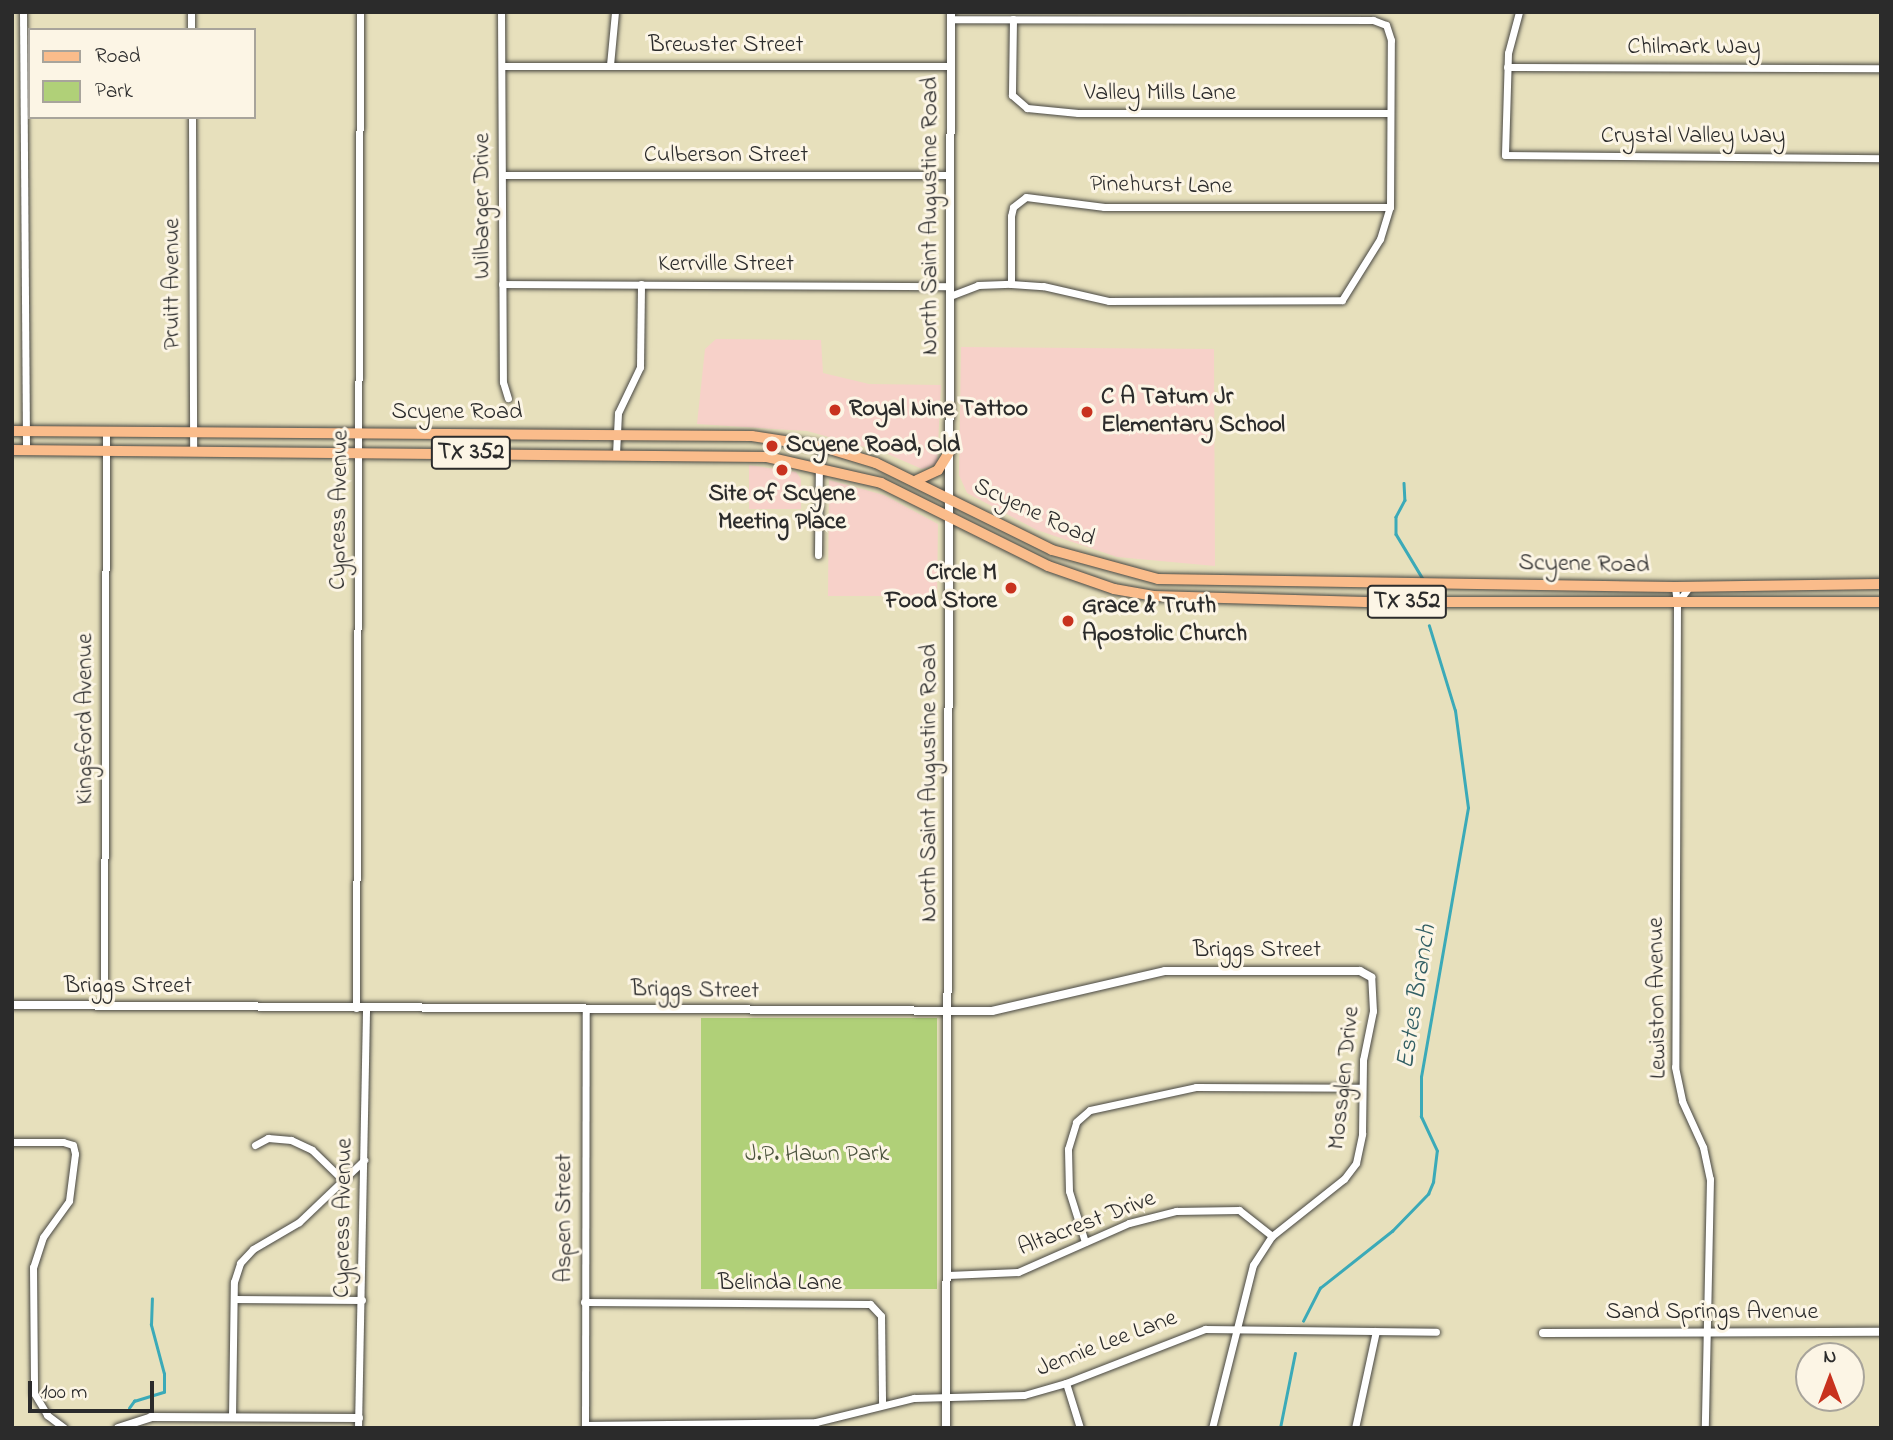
<!DOCTYPE html>
<html>
<head>
<meta charset="utf-8">
<style>
	body { margin:0 }
	#map { position:relative; width:1893px; height:1440px; overflow:hidden; background:#e7e0bc; font-family:"Indie Flower",sans-serif }
	div>[style] { position:absolute }
	.built>* { inset:0; background:#f7d1c9 }
	.green>* { inset:0; background:#b0d078; transform-origin:0 0 }
	.stream>* { height:2.5px; margin:-1.25px; padding:0 1.25px; transform-origin:1.25px; border-radius:1.25px; background:#3baab8 }
	.roads { filter:drop-shadow(0 0 2px #474641) drop-shadow(0 0 2px #474641) }
	.minor>* { height:7px; margin:-3.5px; padding:0 3.5px; transform-origin:3.5px; border-radius:3.5px; background:#fff }
	.tertiary>* { height:8px; margin:-4px; padding:0 4px; transform-origin:4px; border-radius:4px; background:#fff }
	.primary>* { height:10px; margin:-5px; padding:0 5px; transform-origin:5px; border-radius:5px; background:#fabc8b }
	.dots>* { width:19px; height:19px; translate:-50% -50%; box-sizing:border-box; border:4px solid #fcf5e5; border-radius:50% }
	span { translate:-50% -50%; white-space:nowrap; text-align:center; line-height:1.15; -webkit-text-stroke:6px #fcf5e5; paint-order:stroke }
	.shield-label span { padding:2px 5px; background:#fcf5e5; border:2px solid; border-radius:5px; -webkit-text-stroke-width:0 }
	.shield-label { font-size:23px; color:#2b2b2b; font-weight:700 }
	.street-label { font-size:24px; color:#2b2b2b }
	.poi-label { font-size:24px; color:#2b2b2b; font-weight:700 }
	.left { translate:0 -50%; text-align:left }
	.right { translate:-100% -50%; text-align:right }
	.park-label { font-size:24px; color:#4c543e }
	.water-label { font-size:26px; color:#315e63; font-style:italic }
	.frame { position:absolute; inset:0; border:14px solid #2b2b2b; pointer-events:none }
	.legend { position:absolute; left:28px; top:28px; width:228px; height:91px; box-sizing:border-box; background:#fcf5e5; border:2px solid #a8a49b; margin:0; padding:9px 12px; list-style:none; font-size:21px; color:#2b2b2b }
	.legend li { display:flex; align-items:center; gap:14px; height:35px }
	.legend b { width:35px; border:2px solid #a8a49b }
	.north { position:absolute; left:1795px; top:1342px; width:70px; height:70px; box-sizing:border-box; background:#fcf5e5; border:2px solid #a8a49b; border-radius:50%; rotate:0deg; font-size:19px; font-weight:700; line-height:28px; text-align:center; color:#2b2b2b }
	.north::after { content:''; display:block; margin:auto; width:24px; height:32px; background:#c8321e; clip-path:polygon(50% 0,100% 100%,50% 72%,0 100%) }
	.scale { position:absolute; left:28px; top:1381px; width:126px; height:32px; box-sizing:border-box; border:4px solid #2b2b2b; border-top:0; padding-left:9px; font-size:21px; line-height:24px; white-space:nowrap; color:#2b2b2b; -webkit-text-stroke:5px #fcf5e5; paint-order:stroke }
</style>
</head>
<body>
<div id="map">
	<div class="built">
		<i style="clip-path:polygon(716px 339px,821px 340px,823px 373px,869px 384px,941px 385px,937px 464px,922px 469px,883px 452px,807px 431px,697px 424px,705px 349px)"></i>
		<i style="clip-path:polygon(961px 347px,1214px 349px,1215px 566px,1117px 557px,1037px 530px,967px 493px,959px 475px)"></i>
		<i style="clip-path:polygon(749px 465px,796px 472px,801px 479px,801px 509px,749px 509px)"></i>
		<i style="clip-path:polygon(829px 480px,884px 495px,938px 524px,937px 596px,828px 596px)"></i>
	</div>
	<div class="green">
		<i style="left:701px;top:1018px;width:236px;height:271px"></i>
	</div>
	<div class="stream">
		<i style="left:1404px;top:483px;width:17px;rotate:87deg"></i>
		<i style="left:1405px;top:500px;width:19px;rotate:118deg"></i>
		<i style="left:1396px;top:517px;width:17px;rotate:90deg"></i>
		<i style="left:1396px;top:534px;width:52px;rotate:59deg"></i>
		<i style="left:1303px;top:1321px;width:37px;rotate:-63deg"></i>
		<i style="left:1320px;top:1288px;width:92px;rotate:-38.4deg"></i>
		<i style="left:1392px;top:1231px;width:52px;rotate:-45.8deg"></i>
		<i style="left:1428px;top:1194px;width:13px;rotate:-67deg"></i>
		<i style="left:1433px;top:1182px;width:31px;rotate:-83deg"></i>
		<i style="left:1437px;top:1151px;width:38px;rotate:-115deg"></i>
		<i style="left:1421px;top:1117px;width:40px;rotate:-90deg"></i>
		<i style="left:1421px;top:1077px;width:273px;rotate:-80.1deg"></i>
		<i style="left:1468px;top:808px;width:98px;rotate:-97.6deg"></i>
		<i style="left:1455px;top:711px;width:89px;rotate:-107deg"></i>
		<i style="left:129px;top:1408px;width:9px;rotate:-54deg"></i>
		<i style="left:134px;top:1401px;width:31px;rotate:-17deg"></i>
		<i style="left:164px;top:1392px;width:18px;rotate:-90deg"></i>
		<i style="left:164px;top:1374px;width:51px;rotate:-104.9deg"></i>
		<i style="left:151px;top:1325px;width:26px;rotate:-88deg"></i>
		<i style="left:1280px;top:1428px;width:76px;rotate:-78.7deg"></i>
	</div>
	<div class="roads">
		<div class="minor">
			<i style="left:23px;top:12px;width:438px;rotate:89.6deg"></i>
			<i style="left:191px;top:12px;width:18px;rotate:90deg"></i>
			<i style="left:501px;top:12px;width:370px;rotate:89.7deg"></i>
			<i style="left:503px;top:382px;width:17px;rotate:73deg"></i>
			<i style="left:1519px;top:12px;width:42px;rotate:105deg"></i>
			<i style="left:1508px;top:53px;width:102px;rotate:91.7deg"></i>
			<i style="left:1505px;top:155px;width:376px;rotate:0.5deg"></i>
			<i style="left:1013px;top:19px;width:76px;rotate:90.8deg"></i>
			<i style="left:1012px;top:95px;width:20px;rotate:41deg"></i>
			<i style="left:1027px;top:108px;width:51px;rotate:5.6deg"></i>
			<i style="left:1078px;top:113px;width:312px"></i>
			<i style="left:610px;top:65px;width:53px;rotate:-84.6deg"></i>
			<i style="left:502px;top:66px;width:448px"></i>
			<i style="left:1507px;top:67px;width:374px;rotate:0.2deg"></i>
			<i style="left:192px;top:117px;width:334px;rotate:89.8deg"></i>
			<i style="left:502px;top:175px;width:448px"></i>
			<i style="left:502px;top:284px;width:448px;rotate:0.3deg"></i>
			<i style="left:1011px;top:284px;width:68px;rotate:-90deg"></i>
			<i style="left:1011px;top:216px;width:9px;rotate:-77deg"></i>
			<i style="left:1013px;top:207px;width:16px;rotate:-38deg"></i>
			<i style="left:1026px;top:197px;width:79px;rotate:7.3deg"></i>
			<i style="left:1104px;top:207px;width:286px"></i>
			<i style="left:950px;top:296px;width:30px;rotate:-21deg"></i>
			<i style="left:978px;top:285px;width:33px;rotate:-2deg"></i>
			<i style="left:1011px;top:284px;width:32px;rotate:4deg"></i>
			<i style="left:1043px;top:286px;width:68px;rotate:12.8deg"></i>
			<i style="left:1109px;top:301px;width:233px;rotate:-0.2deg"></i>
			<i style="left:1342px;top:300px;width:72px;rotate:-58.1deg"></i>
			<i style="left:1380px;top:239px;width:34px;rotate:-73deg"></i>
			<i style="left:1390px;top:207px;width:167px;rotate:-89.7deg"></i>
			<i style="left:1391px;top:40px;width:16px;rotate:-108deg"></i>
			<i style="left:1386px;top:25px;width:14px;rotate:-159deg"></i>
			<i style="left:1373px;top:20px;width:422px;rotate:-179.9deg"></i>
			<i style="left:616px;top:454px;width:41px;rotate:-87.2deg"></i>
			<i style="left:618px;top:413px;width:51px;rotate:-64.4deg"></i>
			<i style="left:640px;top:367px;width:83px;rotate:-89.3deg"></i>
			<i style="left:818px;top:555px;width:90px;rotate:-89.4deg"></i>
			<i style="left:819px;top:465px;width:18px;rotate:-77deg"></i>
			<i style="left:1675px;top:587px;width:16px;rotate:83deg"></i>
			<i style="left:1677px;top:603px;width:20px;rotate:-53deg"></i>
			<i style="left:1677px;top:603px;width:464px;rotate:90.2deg"></i>
			<i style="left:1675px;top:1067px;width:35px;rotate:78deg"></i>
			<i style="left:1682px;top:1101px;width:51px;rotate:65.5deg"></i>
			<i style="left:1703px;top:1147px;width:33px;rotate:78deg"></i>
			<i style="left:1710px;top:1179px;width:249px;rotate:91.2deg"></i>
			<i style="left:104px;top:1006px;width:574px;rotate:-89.8deg"></i>
			<i style="left:356px;top:1008px;width:996px;rotate:-89.77deg"></i>
			<i style="left:12px;top:1142px;width:51px"></i>
			<i style="left:63px;top:1142px;width:10px;rotate:17deg"></i>
			<i style="left:73px;top:1145px;width:9px;rotate:77deg"></i>
			<i style="left:75px;top:1154px;width:47px;rotate:97.3deg"></i>
			<i style="left:69px;top:1201px;width:44px;rotate:125.8deg"></i>
			<i style="left:43px;top:1237px;width:32px;rotate:108deg"></i>
			<i style="left:33px;top:1267px;width:126px;rotate:89.5deg"></i>
			<i style="left:34px;top:1393px;width:26px;rotate:59deg"></i>
			<i style="left:47px;top:1415px;width:21px;rotate:37deg"></i>
			<i style="left:255px;top:1145px;width:15px;rotate:-28deg"></i>
			<i style="left:268px;top:1138px;width:23px;rotate:5deg"></i>
			<i style="left:291px;top:1140px;width:23px;rotate:25deg"></i>
			<i style="left:312px;top:1150px;width:43px;rotate:44.1deg"></i>
			<i style="left:1085px;top:1242px;width:53px;rotate:-107.4deg"></i>
			<i style="left:1069px;top:1191px;width:42px;rotate:-91.4deg"></i>
			<i style="left:1068px;top:1149px;width:28px;rotate:-73deg"></i>
			<i style="left:1076px;top:1122px;width:18px;rotate:-41deg"></i>
			<i style="left:1090px;top:1110px;width:108px;rotate:-12.2deg"></i>
			<i style="left:1196px;top:1087px;width:166px;rotate:0.3deg"></i>
			<i style="left:948px;top:1275px;width:70px;rotate:-2.5deg"></i>
			<i style="left:1018px;top:1272px;width:121px;rotate:-23.8deg"></i>
			<i style="left:1129px;top:1223px;width:49px;rotate:-14.3deg"></i>
			<i style="left:1176px;top:1211px;width:63px;rotate:-0.9deg"></i>
			<i style="left:1239px;top:1210px;width:42px;rotate:38.2deg"></i>
			<i style="left:234px;top:1299px;width:128px;rotate:0.4deg"></i>
			<i style="left:584px;top:1302px;width:286px;rotate:0.4deg"></i>
			<i style="left:870px;top:1304px;width:16px;rotate:47deg"></i>
			<i style="left:881px;top:1316px;width:88px;rotate:89.3deg"></i>
			<i style="left:1066px;top:1383px;width:47px;rotate:72.7deg"></i>
			<i style="left:232px;top:1417px;width:135px;rotate:-89.2deg"></i>
			<i style="left:234px;top:1282px;width:20px;rotate:-72deg"></i>
			<i style="left:240px;top:1263px;width:19px;rotate:-47deg"></i>
			<i style="left:253px;top:1249px;width:53px;rotate:-30.4deg"></i>
			<i style="left:299px;top:1222px;width:90px;rotate:-43.6deg"></i>
			<i style="left:585px;top:1425px;width:231px;rotate:-0.7deg"></i>
			<i style="left:816px;top:1422px;width:101px;rotate:-13.8deg"></i>
			<i style="left:914px;top:1398px;width:110px;rotate:-1.6deg"></i>
			<i style="left:1024px;top:1395px;width:44px;rotate:-15.9deg"></i>
			<i style="left:1066px;top:1383px;width:149px;rotate:-21.2deg"></i>
			<i style="left:1205px;top:1329px;width:231px;rotate:0.7deg"></i>
			<i style="left:585px;top:1427px;width:418px;rotate:-89.9deg"></i>
			<i style="left:358px;top:1428px;width:418px;rotate:-88.9deg"></i>
			<i style="left:1212px;top:1428px;width:168px;rotate:-75.9deg"></i>
			<i style="left:1253px;top:1265px;width:35px;rotate:-57deg"></i>
			<i style="left:1272px;top:1236px;width:92px;rotate:-38.4deg"></i>
			<i style="left:1344px;top:1179px;width:20px;rotate:-53deg"></i>
			<i style="left:1356px;top:1163px;width:30px;rotate:-78deg"></i>
			<i style="left:1362px;top:1134px;width:74px;rotate:-89.2deg"></i>
			<i style="left:1363px;top:1060px;width:50px;rotate:-78.5deg"></i>
			<i style="left:1373px;top:1011px;width:34px;rotate:-93deg"></i>
			<i style="left:1355px;top:1428px;width:99px;rotate:-77.8deg"></i>
		</div>
		<div class="tertiary">
			<i style="left:12px;top:1005px;width:980px;rotate:0.35deg"></i>
			<i style="left:992px;top:1011px;width:178px;rotate:-13deg"></i>
			<i style="left:1165px;top:971px;width:195px"></i>
			<i style="left:1360px;top:971px;width:13px;rotate:29deg"></i>
			<i style="left:1543px;top:1333px;width:338px;rotate:-0.2deg"></i>
			<i style="left:118px;top:1428px;width:35px;rotate:-18deg"></i>
			<i style="left:151px;top:1417px;width:208px;rotate:0.3deg"></i>
			<i style="left:946px;top:1428px;width:1416px;rotate:-89.8deg"></i>
		</div>
		<div class="primary">
			<i style="left:12px;top:431px;width:740px;rotate:0.39deg"></i>
			<i style="left:752px;top:436px;width:72px;rotate:8.8deg"></i>
			<i style="left:823px;top:447px;width:55px;rotate:16.8deg"></i>
			<i style="left:876px;top:463px;width:196px;rotate:26.3deg"></i>
			<i style="left:1052px;top:550px;width:110px;rotate:15.3deg"></i>
			<i style="left:1158px;top:579px;width:517px;rotate:0.89deg"></i>
			<i style="left:1675px;top:587px;width:206px;rotate:-0.8deg"></i>
			<i style="left:12px;top:450px;width:755px;rotate:0.53deg"></i>
			<i style="left:767px;top:457px;width:117px;rotate:12.8deg"></i>
			<i style="left:881px;top:483px;width:186px;rotate:26.4deg"></i>
			<i style="left:1048px;top:566px;width:70px;rotate:19.2deg"></i>
			<i style="left:1114px;top:589px;width:40px;rotate:10deg"></i>
			<i style="left:1153px;top:596px;width:212px;rotate:1.6deg"></i>
			<i style="left:1365px;top:602px;width:516px"></i>
			<i style="left:917px;top:480px;width:23px;rotate:-25deg"></i>
			<i style="left:938px;top:470px;width:22px;rotate:-58deg"></i>
		</div>
	</div>
	<div class="dots">
		<i style="left:835px;top:410px;background:#c8321e"></i>
		<i style="left:1087px;top:412px;background:#c8321e"></i>
		<i style="left:772px;top:446px;background:#c8321e"></i>
		<i style="left:782px;top:470px;background:#c8321e"></i>
		<i style="left:1011px;top:588px;background:#c8321e"></i>
		<i style="left:1068px;top:621px;background:#c8321e"></i>
	</div>
	<div class="shield-label">
		<span style="left:471px;top:453px">TX 352</span>
		<span style="left:1407px;top:602px">TX 352</span>
	</div>
	<div class="street-label">
		<span style="left:726px;top:46px">Brewster Street</span>
		<span style="left:1694px;top:48px">Chilmark Way</span>
		<span style="left:1160px;top:94px">Valley Mills Lane</span>
		<span style="left:1693px;top:137px">Crystal Valley Way</span>
		<span style="left:726px;top:156px">Culberson Street</span>
		<span style="left:1161px;top:186px;rotate:1deg">Pinehurst Lane</span>
		<span style="left:483px;top:206px;rotate:-90deg">Wilbarger Drive</span>
		<span style="left:931px;top:216px;rotate:-90deg">North Saint Augustine Road</span>
		<span style="left:726px;top:265px">Kerrville Street</span>
		<span style="left:173px;top:284px;rotate:-90deg">Pruitt Avenue</span>
		<span style="left:457px;top:413px">Scyene Road</span>
		<span style="left:340px;top:510px;rotate:-89deg">Cypress Avenue</span>
		<span style="left:1034px;top:513px;rotate:25deg">Scyene Road</span>
		<span style="left:1584px;top:565px;rotate:1deg">Scyene Road</span>
		<span style="left:86px;top:719px;rotate:-90deg">Kingsford Avenue</span>
		<span style="left:930px;top:783px;rotate:-90deg">North Saint Augustine Road</span>
		<span style="left:1257px;top:951px">Briggs Street</span>
		<span style="left:128px;top:987px">Briggs Street</span>
		<span style="left:695px;top:991px;rotate:1deg">Briggs Street</span>
		<span style="left:1658px;top:998px;rotate:-91deg">Lewiston Avenue</span>
		<span style="left:1345px;top:1078px;rotate:-84deg">Mossglen Drive</span>
		<span style="left:344px;top:1218px;rotate:-89deg">Cypress Avenue</span>
		<span style="left:565px;top:1218px;rotate:-90deg">Aspen Street</span>
		<span style="left:1087px;top:1224px;rotate:-21deg">Altacrest Drive</span>
		<span style="left:780px;top:1284px">Belinda Lane</span>
		<span style="left:1712px;top:1313px">Sand Springs Avenue</span>
		<span style="left:1107px;top:1344px;rotate:-21deg">Jennie Lee Lane</span>
	</div>
	<div class="poi-label">
		<span class="left" style="left:1101px;top:412px">C A Tatum Jr<br>Elementary School</span>
		<span class="left" style="left:849px;top:410px">Royal Nine Tattoo</span>
		<span class="left" style="left:786px;top:446px">Scyene Road, Old</span>
		<span style="left:782px;top:509px">Site of Scyene<br>Meeting Place</span>
		<span class="right" style="left:997px;top:588px">Circle M<br>Food Store</span>
		<span class="left" style="left:1082px;top:621px">Grace &amp; Truth<br>Apostolic Church</span>
	</div>
	<div class="park-label">
		<span style="left:817px;top:1155px">J.P. Hawn Park</span>
	</div>
	<div class="water-label">
		<span style="left:1418px;top:997px;rotate:-81deg">Estes Branch</span>
	</div>
	<div class="frame"></div>
	<ul class="legend">
	<li><b style="height:9px;background:#fabc8b"></b>Road</li>
	<li><b style="height:19px;background:#b0d078"></b>Park</li>
	</ul>
	<div class="north">N</div>
	<div class="scale">100 m</div>
</div>
</body>
</html>
